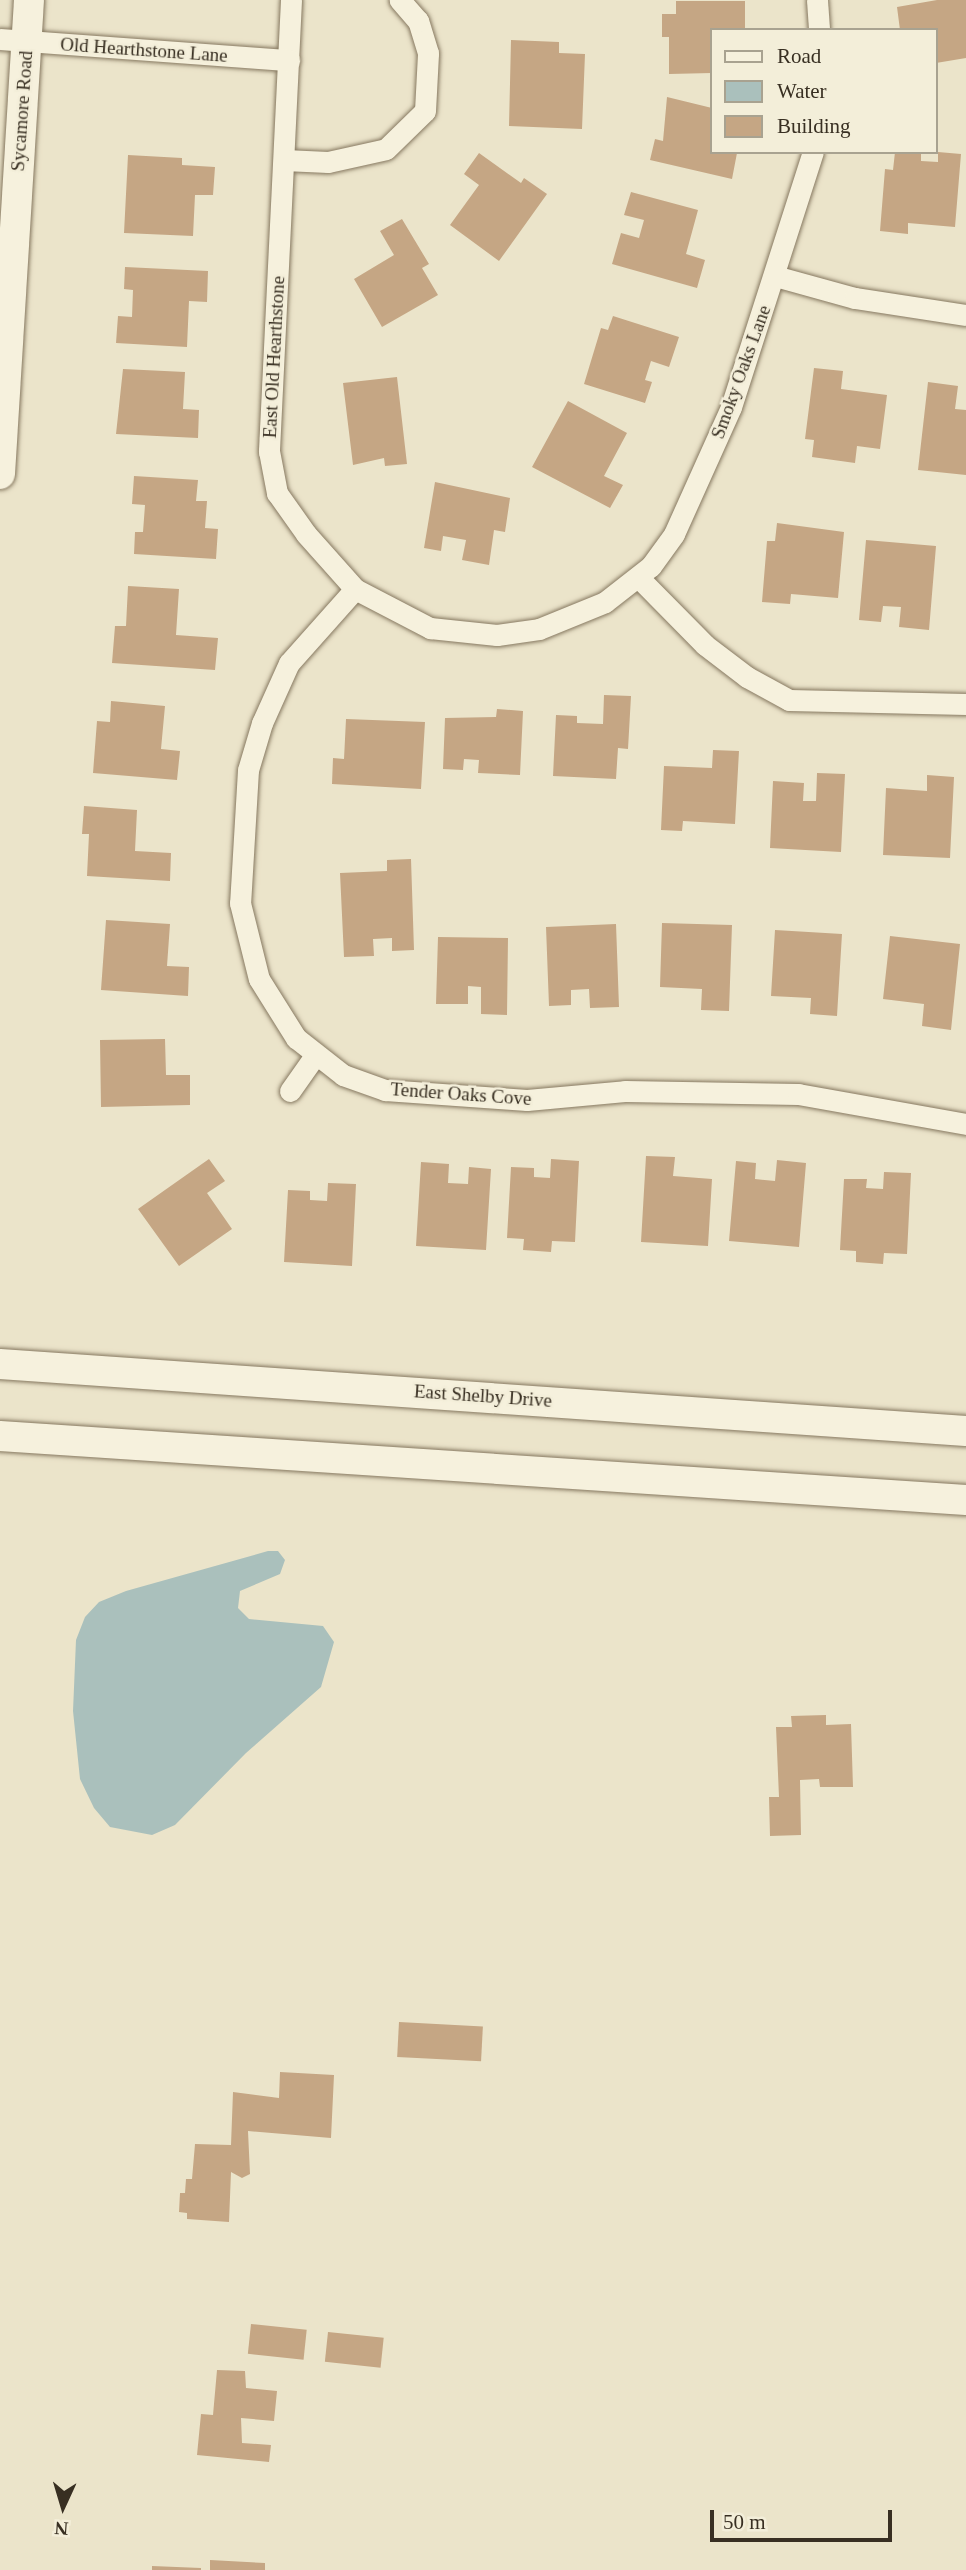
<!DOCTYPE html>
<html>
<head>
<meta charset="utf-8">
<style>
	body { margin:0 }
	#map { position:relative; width:966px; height:2570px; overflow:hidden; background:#ebe4ca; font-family:"Times New Roman",serif }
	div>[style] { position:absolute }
	.water>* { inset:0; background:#aac0bc }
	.building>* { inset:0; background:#c5a684; transform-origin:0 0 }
	.roads { filter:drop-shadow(0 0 2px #867860) drop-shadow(0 0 2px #867860) }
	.street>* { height:21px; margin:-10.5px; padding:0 10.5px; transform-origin:10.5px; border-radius:10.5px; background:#f6f1dd }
	.secondary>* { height:30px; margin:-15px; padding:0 15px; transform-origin:15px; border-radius:15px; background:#f6f1dd }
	span { translate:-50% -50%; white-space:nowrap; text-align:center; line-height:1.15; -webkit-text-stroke:5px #f3eed9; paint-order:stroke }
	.street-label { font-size:19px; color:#382f22 }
	.legend { position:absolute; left:710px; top:28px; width:228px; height:126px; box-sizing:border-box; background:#f3eed9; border:2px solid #a8a290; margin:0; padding:9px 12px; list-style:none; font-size:21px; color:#382f22 }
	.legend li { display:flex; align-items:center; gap:14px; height:35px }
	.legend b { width:35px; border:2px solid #a8a290 }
	.north { position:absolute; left:28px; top:2472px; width:70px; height:70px; -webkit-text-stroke:5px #f3eed9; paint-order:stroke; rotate:184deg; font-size:19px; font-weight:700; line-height:28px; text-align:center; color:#382f22 }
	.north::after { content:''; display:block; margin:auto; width:24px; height:32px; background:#382f22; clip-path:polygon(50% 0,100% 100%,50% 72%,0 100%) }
	.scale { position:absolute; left:710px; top:2510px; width:182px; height:32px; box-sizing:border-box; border:4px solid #382f22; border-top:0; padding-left:9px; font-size:21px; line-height:24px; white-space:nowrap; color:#382f22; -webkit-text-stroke:5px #f3eed9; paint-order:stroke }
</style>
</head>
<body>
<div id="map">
	<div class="water">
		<i style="clip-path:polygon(268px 1551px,278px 1551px,285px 1560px,280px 1574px,240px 1591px,238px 1608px,249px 1619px,323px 1626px,334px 1642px,321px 1687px,246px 1753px,175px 1825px,152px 1835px,110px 1827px,94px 1808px,80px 1779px,73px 1711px,76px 1640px,85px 1617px,99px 1602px,126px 1591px)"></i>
	</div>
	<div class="building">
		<i style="clip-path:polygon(937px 0,966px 0,966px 58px,936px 63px,936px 30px,900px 30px,897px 7px)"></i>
		<i style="clip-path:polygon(676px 1px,745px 1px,745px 28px,712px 30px,712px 73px,669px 74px,669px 37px,662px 37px,662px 14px,676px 14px)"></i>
		<i style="clip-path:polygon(511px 40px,559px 42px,559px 53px,585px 54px,582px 129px,509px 126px)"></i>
		<i style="clip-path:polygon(667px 97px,712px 108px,712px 152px,737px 153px,732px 179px,650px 160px,655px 139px,663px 141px)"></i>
		<i style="clip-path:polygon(895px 152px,921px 152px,921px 161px,938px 162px,938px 152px,961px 154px,955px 227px,908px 223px,908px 234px,880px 231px,885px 169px,893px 170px)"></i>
		<i style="clip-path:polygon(479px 153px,521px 183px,524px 178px,547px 194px,499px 261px,450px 225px,479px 185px,464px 174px)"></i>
		<i style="clip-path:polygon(128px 155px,182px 158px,182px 165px,215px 167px,213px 195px,195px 195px,193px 236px,124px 233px)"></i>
		<i style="clip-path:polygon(631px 192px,698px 210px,686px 254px,705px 260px,697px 288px,612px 264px,621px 233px,639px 238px,644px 220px,624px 215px)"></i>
		<i style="clip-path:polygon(402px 219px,429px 264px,422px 268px,438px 295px,382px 327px,354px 279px,394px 255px,380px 231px)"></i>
		<i style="clip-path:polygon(125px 267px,208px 271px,207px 302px,189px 301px,187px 347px,116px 343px,118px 316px,132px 317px,133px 290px,124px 289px)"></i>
		<i style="clip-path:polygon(613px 316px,679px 337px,669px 367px,651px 361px,645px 380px,652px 382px,645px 403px,584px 384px,601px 328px,608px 330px)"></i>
		<i style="clip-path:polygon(814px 368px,843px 371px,841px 389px,887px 395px,880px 449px,857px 446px,855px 463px,812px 457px,814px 440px,805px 439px)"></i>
		<i style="clip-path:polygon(123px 369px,185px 372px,183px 409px,199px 410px,198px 438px,116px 434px)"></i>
		<i style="clip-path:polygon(397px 377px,407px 464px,385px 466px,384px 458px,353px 465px,343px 383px)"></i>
		<i style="clip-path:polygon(928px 382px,958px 386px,955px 409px,966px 410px,966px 475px,918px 470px)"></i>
		<i style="clip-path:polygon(568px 401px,627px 433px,604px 476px,623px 485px,610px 508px,532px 467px)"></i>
		<i style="clip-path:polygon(134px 476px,198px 480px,196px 501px,207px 501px,205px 528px,218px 529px,216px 559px,134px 554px,135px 532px,143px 532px,145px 505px,132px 504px)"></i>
		<i style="clip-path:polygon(435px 482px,510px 498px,505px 532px,494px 530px,489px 565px,462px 560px,466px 540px,443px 536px,441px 551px,424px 548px)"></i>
		<i style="clip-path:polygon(777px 523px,844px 532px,838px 598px,791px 594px,790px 604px,762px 602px,767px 541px,775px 541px)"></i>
		<i style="clip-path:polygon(866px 540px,936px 546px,929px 630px,899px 627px,901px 607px,883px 606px,881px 622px,859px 620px)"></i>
		<i style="clip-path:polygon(128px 586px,179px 589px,176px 635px,218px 638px,215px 670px,112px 663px,115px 626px,126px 626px)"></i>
		<i style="clip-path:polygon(604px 695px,631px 696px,628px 749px,618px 748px,616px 779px,553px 776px,556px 715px,577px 716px,577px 723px,603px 724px)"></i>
		<i style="clip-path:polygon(111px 701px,165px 706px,161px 749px,180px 751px,177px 780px,93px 773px,97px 721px,110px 722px)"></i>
		<i style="clip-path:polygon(497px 709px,523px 711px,520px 775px,478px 773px,479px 760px,464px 759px,463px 770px,443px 769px,445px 718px,496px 717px)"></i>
		<i style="clip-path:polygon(346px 719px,425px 722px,421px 789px,332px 784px,333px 758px,344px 759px)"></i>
		<i style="clip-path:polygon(713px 750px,739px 751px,735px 824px,683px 821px,682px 831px,661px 830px,664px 766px,712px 768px)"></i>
		<i style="clip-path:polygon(817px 773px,845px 774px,841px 852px,770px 848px,773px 781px,804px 783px,803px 801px,816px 801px)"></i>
		<i style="clip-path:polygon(927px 775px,954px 777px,950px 858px,883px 855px,886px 788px,927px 791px)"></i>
		<i style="clip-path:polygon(84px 806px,137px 810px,135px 851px,171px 853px,170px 881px,87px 876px,89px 834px,82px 834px)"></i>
		<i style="clip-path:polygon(411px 859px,414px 950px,392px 951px,392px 938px,373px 939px,374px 956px,344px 957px,340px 873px,387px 871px,387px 860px)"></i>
		<i style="clip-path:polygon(106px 920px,170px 924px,167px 966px,189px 967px,188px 996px,101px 990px)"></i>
		<i style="clip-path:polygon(662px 923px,732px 925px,729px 1011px,701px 1010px,702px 989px,660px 987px)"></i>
		<i style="clip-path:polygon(616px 924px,619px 1007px,590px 1008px,589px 989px,571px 990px,571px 1005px,549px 1006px,546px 927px)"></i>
		<i style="clip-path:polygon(775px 930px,842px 934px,837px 1016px,810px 1014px,811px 998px,771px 996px)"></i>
		<i style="clip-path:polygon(890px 936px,960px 944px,951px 1030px,922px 1026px,924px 1004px,883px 999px)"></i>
		<i style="clip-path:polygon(438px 937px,508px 938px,507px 1015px,481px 1014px,481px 987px,468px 986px,468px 1004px,436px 1004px)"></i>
		<i style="clip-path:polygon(165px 1039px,166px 1075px,190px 1075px,190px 1105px,101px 1107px,100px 1040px)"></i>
		<i style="clip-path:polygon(646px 1156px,675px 1157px,673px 1176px,712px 1179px,708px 1246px,641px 1242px)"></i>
		<i style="clip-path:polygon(209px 1159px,225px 1181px,207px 1193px,232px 1229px,179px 1266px,138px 1209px)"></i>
		<i style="clip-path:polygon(551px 1159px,579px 1161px,575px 1242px,552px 1241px,551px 1252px,523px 1250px,524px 1239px,507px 1238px,511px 1167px,534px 1168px,534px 1177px,550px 1178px)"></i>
		<i style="clip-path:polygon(777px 1160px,806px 1163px,799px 1247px,729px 1241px,736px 1161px,756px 1163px,755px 1179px,775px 1181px)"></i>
		<i style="clip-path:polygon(421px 1162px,449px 1164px,448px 1183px,468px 1184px,469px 1167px,491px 1169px,486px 1250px,416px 1246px)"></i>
		<i style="clip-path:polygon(884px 1172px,911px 1173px,907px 1254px,884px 1253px,883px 1264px,856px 1262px,856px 1251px,840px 1250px,844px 1179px,867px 1179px,866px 1188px,883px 1189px)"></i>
		<i style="clip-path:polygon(328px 1183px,356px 1184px,352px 1266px,284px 1262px,288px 1190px,310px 1191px,310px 1200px,327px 1201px)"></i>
		<i style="clip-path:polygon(826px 1715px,826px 1725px,851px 1724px,853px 1787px,820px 1787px,819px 1779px,800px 1780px,801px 1835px,770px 1836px,769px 1797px,779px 1797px,776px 1727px,792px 1727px,791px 1716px)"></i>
		<i style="left:399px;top:2022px;width:84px;height:35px;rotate:3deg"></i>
		<i style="clip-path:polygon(280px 2072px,334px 2075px,331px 2138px,248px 2131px,250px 2174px,242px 2178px,231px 2172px,229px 2222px,187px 2219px,187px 2213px,179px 2212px,180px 2193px,185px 2193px,186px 2179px,192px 2179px,195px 2144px,231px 2145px,233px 2092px,279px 2098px)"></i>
		<i style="left:251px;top:2324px;width:56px;height:30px;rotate:6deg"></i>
		<i style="left:328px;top:2332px;width:56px;height:30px;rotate:6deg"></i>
		<i style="clip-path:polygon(217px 2370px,245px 2371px,246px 2388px,277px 2391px,274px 2421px,241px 2418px,242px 2443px,271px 2445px,269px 2462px,197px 2455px,201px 2414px,213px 2415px)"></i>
		<i style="clip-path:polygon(210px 2560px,265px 2563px,265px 2570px,210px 2570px)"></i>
		<i style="clip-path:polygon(152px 2566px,201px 2568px,201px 2570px,152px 2570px)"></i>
	</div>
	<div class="roads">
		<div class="street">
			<i style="left:291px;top:0;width:452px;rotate:92.8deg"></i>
			<i style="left:269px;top:451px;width:43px;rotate:79.2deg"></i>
			<i style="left:277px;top:493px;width:50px;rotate:54.7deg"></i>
			<i style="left:306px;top:534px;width:74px;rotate:48.3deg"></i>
			<i style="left:355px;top:589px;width:85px;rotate:27.5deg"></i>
			<i style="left:430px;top:628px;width:67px;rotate:6deg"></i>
			<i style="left:497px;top:635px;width:42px;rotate:-8.1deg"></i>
			<i style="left:539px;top:629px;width:71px;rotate:-22.2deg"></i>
			<i style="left:605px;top:602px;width:58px;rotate:-38deg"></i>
			<i style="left:651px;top:566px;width:39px;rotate:-54deg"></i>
			<i style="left:674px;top:534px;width:139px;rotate:-65.8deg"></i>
			<i style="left:731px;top:407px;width:268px;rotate:-72.2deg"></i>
			<i style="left:817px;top:0;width:30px;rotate:86deg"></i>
			<i style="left:0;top:39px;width:290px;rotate:4.2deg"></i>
			<i style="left:284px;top:160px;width:44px;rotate:2.6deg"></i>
			<i style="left:328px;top:162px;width:59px;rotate:-12.6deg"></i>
			<i style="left:386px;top:149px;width:54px;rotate:-44.3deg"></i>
			<i style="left:425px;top:111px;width:58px;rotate:-87deg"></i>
			<i style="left:428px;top:53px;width:34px;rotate:-107deg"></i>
			<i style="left:418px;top:21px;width:28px;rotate:-131deg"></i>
			<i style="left:775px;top:276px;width:83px;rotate:15.4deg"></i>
			<i style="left:855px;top:298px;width:112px;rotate:8.7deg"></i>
			<i style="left:638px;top:577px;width:95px;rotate:45.4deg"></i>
			<i style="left:705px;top:645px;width:53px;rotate:37.3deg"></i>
			<i style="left:747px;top:677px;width:48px;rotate:28.7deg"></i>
			<i style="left:789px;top:700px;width:177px;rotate:1.3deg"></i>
			<i style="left:355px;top:589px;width:99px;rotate:131.7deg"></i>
			<i style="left:289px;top:663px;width:66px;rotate:114.2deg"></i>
			<i style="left:262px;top:723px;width:49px;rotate:106.6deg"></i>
			<i style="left:248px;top:770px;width:133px;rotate:93.4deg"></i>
			<i style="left:240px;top:903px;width:78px;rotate:76deg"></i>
			<i style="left:259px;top:979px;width:70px;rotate:57.9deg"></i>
			<i style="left:296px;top:1038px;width:60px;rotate:38.2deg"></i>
			<i style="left:343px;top:1075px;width:45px;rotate:19.7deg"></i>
			<i style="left:385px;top:1090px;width:142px;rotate:4deg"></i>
			<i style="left:527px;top:1100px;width:98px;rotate:-5.2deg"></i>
			<i style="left:625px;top:1091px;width:173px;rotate:1deg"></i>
			<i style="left:798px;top:1094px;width:171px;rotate:10.1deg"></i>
			<i style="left:290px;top:1091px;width:45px;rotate:-54.9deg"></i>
		</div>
		<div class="secondary">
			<i style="left:0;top:474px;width:475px;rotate:-86.5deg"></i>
			<i style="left:0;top:1364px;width:968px;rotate:3.97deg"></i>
			<i style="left:0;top:1436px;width:968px;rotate:3.79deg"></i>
		</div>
	</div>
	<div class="street-label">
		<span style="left:144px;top:50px;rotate:4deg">Old Hearthstone Lane</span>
		<span style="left:22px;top:111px;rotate:-86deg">Sycamore Road</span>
		<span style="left:274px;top:357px;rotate:-87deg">East Old Hearthstone</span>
		<span style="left:741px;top:372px;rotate:-70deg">Smoky Oaks Lane</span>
		<span style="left:461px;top:1094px;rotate:4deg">Tender Oaks Cove</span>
		<span style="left:483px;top:1396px;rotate:4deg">East Shelby Drive</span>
	</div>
	<ul class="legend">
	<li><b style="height:9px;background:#f6f1dd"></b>Road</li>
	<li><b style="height:19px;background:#aac0bc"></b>Water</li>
	<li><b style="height:19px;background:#c5a684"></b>Building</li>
	</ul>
	<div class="north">N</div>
	<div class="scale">50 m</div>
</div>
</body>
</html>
